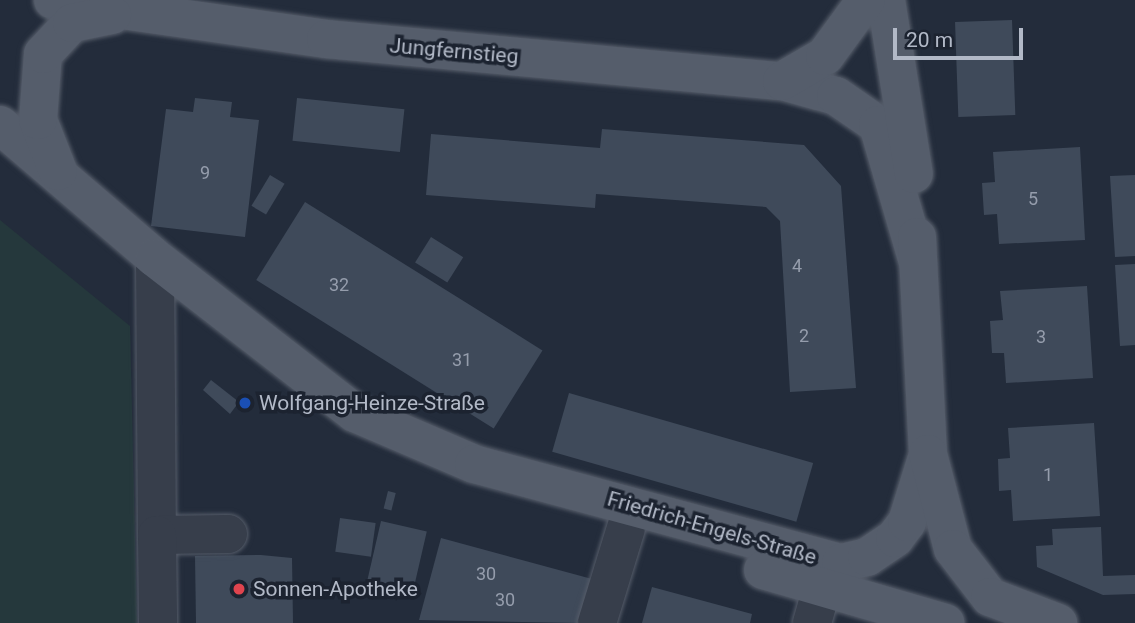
<!DOCTYPE html>
<html>
<head>
<meta charset="utf-8">
<style>
	body { margin:0 }
	#map { position:relative; width:1135px; height:623px; overflow:hidden; background:#232c3b; font-family:Roboto,sans-serif }
	div>[style] { position:absolute }
	.green>* { inset:0; background:#25383c }
	.building>* { inset:0; background:#3f4a5a; transform-origin:0 0 }
	.roads { filter:drop-shadow(0 0 2px #555c69) drop-shadow(0 0 2px #555c69) }
	.minor>* { height:38px; margin:-19px; padding:0 19px; transform-origin:19px; border-radius:19px; background:#373e4b }
	.major>* { height:38px; margin:-19px; padding:0 19px; transform-origin:19px; border-radius:19px; background:#555d6b }
	.dots>* { width:19px; height:19px; translate:-50% -50%; box-sizing:border-box; border:4px solid #1c2330; border-radius:50% }
	span { translate:-50% -50%; white-space:nowrap; text-align:center; line-height:1.15; -webkit-text-stroke:7px #1c2330; paint-order:stroke }
	.number-label { font-size:18px; color:#959dac }
	.number-label span { -webkit-text-stroke-width:0 }
	.street-label { font-size:21px; color:#b2b9c7 }
	.poi-label { font-size:21px; color:#b2b9c7 }
	.left { translate:0 -50%; text-align:left }
	.scale { position:absolute; left:893px; top:28px; width:130px; height:32px; box-sizing:border-box; border:4px solid #b2b9c7; border-top:0; padding-left:9px; font-size:21px; line-height:24px; white-space:nowrap; color:#b2b9c7; -webkit-text-stroke:5px #1c2330; paint-order:stroke }
</style>
</head>
<body>
<div id="map">
	<div class="green">
		<i style="clip-path:polygon(0 220px,130px 326px,137px 623px,0 623px)"></i>
	</div>
	<div class="building">
		<i style="left:1012px;top:20px;width:95px;height:57px;rotate:88deg"></i>
		<i style="clip-path:polygon(195px 98px,232px 102px,230px 117px,259px 120px,245px 237px,151px 226px,166px 109px,193px 112px)"></i>
		<i style="left:297px;top:98px;width:108px;height:43px;rotate:6deg"></i>
		<i style="clip-path:polygon(602px 129px,804px 145px,841px 186px,856px 388px,790px 392px,780px 221px,766px 207px,596px 194px,595px 208px,426px 195px,431px 134px,600px 148px)"></i>
		<i style="clip-path:polygon(1080px 147px,1085px 240px,999px 244px,997px 214px,984px 215px,982px 183px,995px 182px,993px 152px)"></i>
		<i style="left:270px;top:175px;width:17px;height:36px;rotate:31deg"></i>
		<i style="clip-path:polygon(1135px 175px,1135px 256px,1115px 257px,1110px 176px)"></i>
		<i style="left:305px;top:202px;width:280px;height:92px;rotate:32deg"></i>
		<i style="left:431px;top:237px;width:38px;height:30px;rotate:32deg"></i>
		<i style="clip-path:polygon(1135px 264px,1135px 345px,1120px 346px,1115px 265px)"></i>
		<i style="clip-path:polygon(1087px 286px,1093px 378px,1006px 383px,1004px 353px,992px 353px,990px 321px,1003px 320px,1000px 291px)"></i>
		<i style="clip-path:polygon(211px 380px,239px 402px,230px 414px,203px 390px)"></i>
		<i style="left:569px;top:393px;width:254px;height:61px;rotate:16deg"></i>
		<i style="clip-path:polygon(1094px 423px,1100px 516px,1013px 521px,1011px 490px,999px 491px,998px 459px,1010px 458px,1008px 428px)"></i>
		<i style="left:388px;top:491px;width:8px;height:18px;rotate:14deg"></i>
		<i style="left:340px;top:518px;width:36px;height:34px;rotate:8deg"></i>
		<i style="left:381px;top:521px;width:47px;height:60px;rotate:13deg"></i>
		<i style="clip-path:polygon(1101px 527px,1103px 576px,1135px 575px,1135px 594px,1103px 595px,1037px 567px,1036px 546px,1053px 545px,1052px 529px)"></i>
		<i style="clip-path:polygon(441px 538px,592px 579px,580px 623px,419px 620px)"></i>
		<i style="clip-path:polygon(261px 555px,292px 558px,293px 623px,196px 623px,195px 556px)"></i>
		<i style="clip-path:polygon(652px 587px,752px 614px,750px 623px,642px 623px)"></i>
	</div>
	<div class="roads">
		<div class="minor">
			<i style="left:155px;top:258px;width:277px;rotate:89.6deg"></i>
			<i style="left:157px;top:535px;width:71px;rotate:-0.8deg"></i>
			<i style="left:157px;top:535px;width:88px;rotate:89.3deg"></i>
			<i style="left:597px;top:623px;width:99px;rotate:-73deg"></i>
			<i style="left:812px;top:623px;width:62px;rotate:-74.2deg"></i>
		</div>
		<div class="major">
			<i style="left:53px;top:0;width:276px;rotate:8.1deg"></i>
			<i style="left:326px;top:39px;width:458px;rotate:5.3deg"></i>
			<i style="left:782px;top:81px;width:56px;rotate:15.5deg"></i>
			<i style="left:836px;top:96px;width:51px;rotate:34.6deg"></i>
			<i style="left:878px;top:125px;width:144px;rotate:73.8deg"></i>
			<i style="left:886px;top:0;width:176px;rotate:80.9deg"></i>
			<i style="left:782px;top:81px;width:50px;rotate:-30.2deg"></i>
			<i style="left:825px;top:56px;width:69px;rotate:-53.8deg"></i>
			<i style="left:0;top:125px;width:204px;rotate:40.6deg"></i>
			<i style="left:155px;top:258px;width:253px;rotate:37.8deg"></i>
			<i style="left:355px;top:413px;width:129px;rotate:23.2deg"></i>
			<i style="left:474px;top:464px;width:380px;rotate:15.1deg"></i>
			<i style="left:841px;top:563px;width:27px;rotate:-13deg"></i>
			<i style="left:867px;top:557px;width:34px;rotate:-34deg"></i>
			<i style="left:895px;top:538px;width:20px;rotate:-53deg"></i>
			<i style="left:907px;top:522px;width:71px;rotate:-72.8deg"></i>
			<i style="left:58px;top:171px;width:55px;rotate:-111.4deg"></i>
			<i style="left:38px;top:120px;width:66px;rotate:-85.7deg"></i>
			<i style="left:43px;top:54px;width:42px;rotate:-46.9deg"></i>
			<i style="left:72px;top:23px;width:41px;rotate:-11.3deg"></i>
			<i style="left:917px;top:237px;width:217px;rotate:87.1deg"></i>
			<i style="left:928px;top:454px;width:98px;rotate:75.3deg"></i>
			<i style="left:953px;top:549px;width:61px;rotate:52.4deg"></i>
			<i style="left:990px;top:597px;width:73px;rotate:20.9deg"></i>
			<i style="left:763px;top:570px;width:190px;rotate:16.2deg"></i>
		</div>
	</div>
	<div class="dots">
		<i style="left:245px;top:403px;background:#1a4fb4"></i>
		<i style="left:239px;top:589px;background:#e0444e"></i>
	</div>
	<div class="number-label">
		<span style="left:205px;top:173px">9</span>
		<span style="left:1033px;top:199px">5</span>
		<span style="left:797px;top:266px">4</span>
		<span style="left:339px;top:285px">32</span>
		<span style="left:804px;top:336px">2</span>
		<span style="left:1041px;top:337px">3</span>
		<span style="left:462px;top:360px">31</span>
		<span style="left:1048px;top:475px">1</span>
		<span style="left:486px;top:574px">30</span>
		<span style="left:505px;top:600px">30</span>
	</div>
	<div class="street-label">
		<span style="left:454px;top:51px;rotate:5deg">Jungfernstieg</span>
		<span style="left:712px;top:528px;rotate:16deg">Friedrich-Engels-Straße</span>
	</div>
	<div class="poi-label">
		<span class="left" style="left:259px;top:403px">Wolfgang-Heinze-Straße</span>
		<span class="left" style="left:253px;top:589px">Sonnen-Apotheke</span>
	</div>
	<div class="scale">20 m</div>
</div>
</body>
</html>
